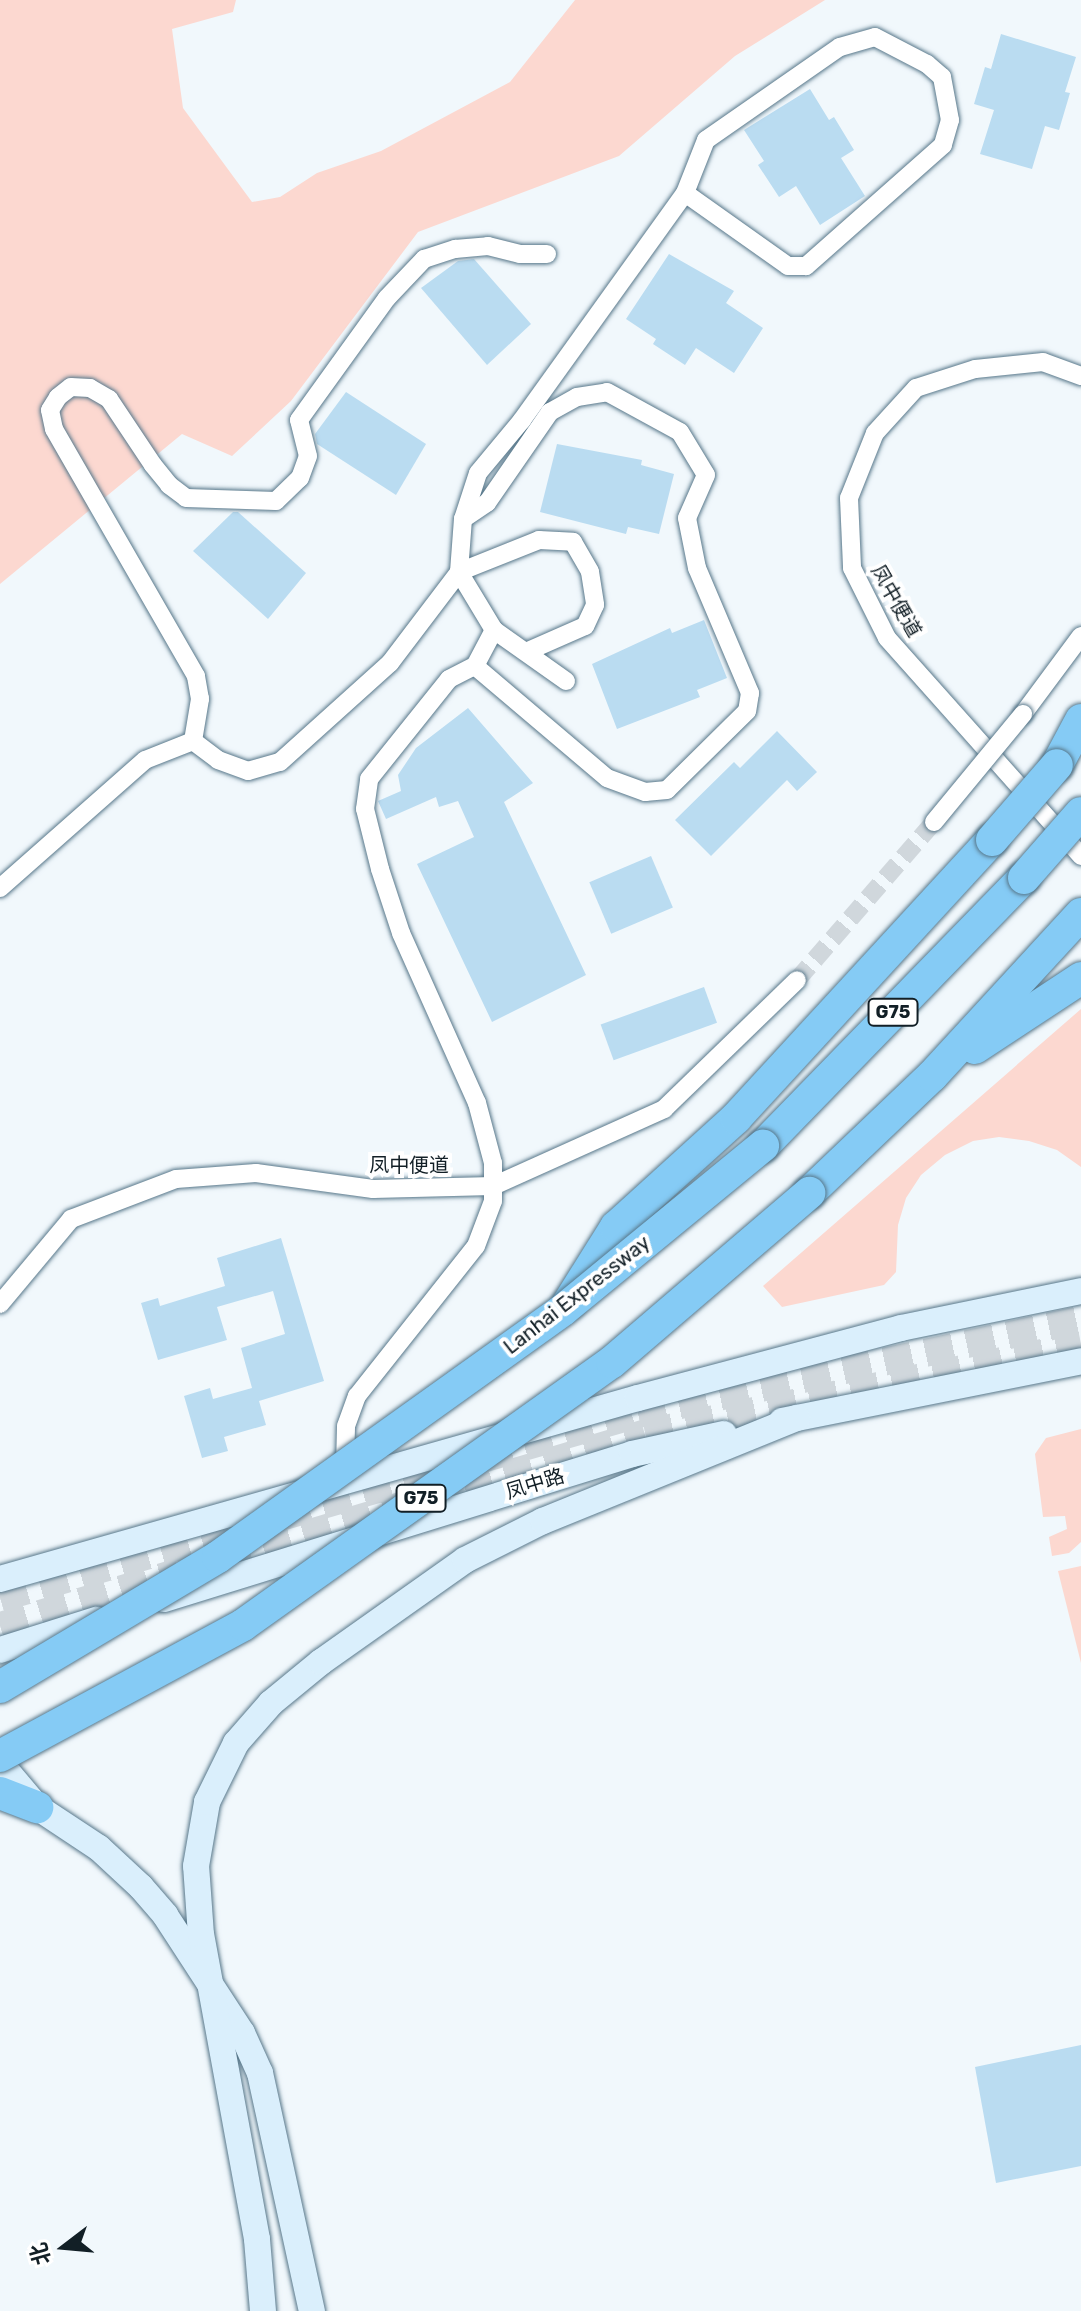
<!DOCTYPE html>
<html>
<head>
<meta charset="utf-8">
<style>
	body { margin:0 }
	#map { position:relative; width:1081px; height:2311px; overflow:hidden; background:#f1f8fc; font-family:Rubik,"Noto Sans SC",sans-serif }
	div>[style] { position:absolute }
	.green>* { inset:0; background:#fcd8d0 }
	.building>* { inset:0; background:#badcf1; transform-origin:0 0 }
	.minor-tunnel>* { height:18px; margin-top:-9px; transform-origin:0; background:repeating-linear-gradient(90deg,#d0d7dc 0 18px,transparent 0 27px) }
	.primary-tunnel>* { height:28px; margin-top:-14px; transform-origin:0; background:repeating-linear-gradient(90deg,#d0d7dc 0 28px,transparent 0 42px) }
	.roads { filter:drop-shadow(0 0 2px #57778a) drop-shadow(0 0 2px #57778a) }
	.minor>* { height:18px; margin:-9px; padding:0 9px; transform-origin:9px; border-radius:9px; background:#fff }
	.secondary>* { height:26px; margin:-13px; padding:0 13px; transform-origin:13px; border-radius:13px; background:#daeffc }
	.motorway>* { height:32px; margin:-16px; padding:0 16px; transform-origin:16px; border-radius:16px; background:#85cbf5 }
	.bridges { filter:drop-shadow(0 0 2px #57778a) drop-shadow(0 0 2px #57778a) }
	.minor-bridge>* { height:18px; margin:-9px; padding:0 9px; transform-origin:9px; border-radius:9px; background:#fff }
	.motorway-bridge>* { height:32px; margin:-16px; padding:0 16px; transform-origin:16px; border-radius:16px; background:#85cbf5 }
	span { translate:-50% -50%; white-space:nowrap; text-align:center; line-height:1.15; -webkit-text-stroke:8px #fff; paint-order:stroke }
	.shield-label span { padding:2px 6px; background:#fff; border:2px solid; border-radius:6px; -webkit-text-stroke-width:0 }
	.shield-label { font-size:18px; color:#121f26; font-weight:700 }
	.street-label { font-size:20px; color:#121f26 }
	.north { position:absolute; left:24px; top:2207px; width:80px; height:80px; -webkit-text-stroke:6px #fff; paint-order:stroke; rotate:254deg; font-size:22px; font-weight:700; line-height:32px; text-align:center; color:#121f26 }
	.north::after { content:''; display:block; margin:auto; width:28px; height:36px; background:#121f26; clip-path:polygon(50% 0,100% 100%,50% 72%,0 100%) }
</style>
</head>
<body>
<div id="map">
	<div class="green">
		<i style="clip-path:polygon(0 0,236px 0,233px 12px,172px 29px,183px 108px,252px 202px,280px 197px,317px 173px,381px 151px,510px 82px,575px 0,825px 0,735px 56px,619px 156px,418px 232px,291px 401px,232px 456px,182px 434px,0 584px)"></i>
		<i style="clip-path:polygon(1081px 1009px,1081px 1167px,1057px 1150px,1029px 1141px,999px 1137px,973px 1141px,945px 1155px,921px 1175px,906px 1198px,898px 1225px,896px 1272px,884px 1285px,782px 1307px,763px 1286px)"></i>
		<i style="clip-path:polygon(1081px 1429px,1081px 1542px,1069px 1553px,1052px 1556px,1049px 1537px,1067px 1529px,1065px 1516px,1043px 1517px,1035px 1454px,1046px 1438px)"></i>
		<i style="clip-path:polygon(1081px 1566px,1081px 1663px,1058px 1571px)"></i>
	</div>
	<div class="building">
		<i style="clip-path:polygon(1001px 34px,1076px 57px,1065px 92px,1070px 93px,1059px 130px,1045px 126px,1032px 169px,980px 154px,994px 110px,974px 104px,985px 67px,991px 69px)"></i>
		<i style="clip-path:polygon(810px 89px,829px 120px,834px 117px,854px 150px,841px 158px,865px 196px,820px 225px,796px 186px,779px 197px,758px 165px,764px 161px,744px 130px)"></i>
		<i style="clip-path:polygon(669px 254px,734px 291px,726px 303px,763px 328px,734px 373px,696px 348px,685px 365px,653px 344px,656px 339px,626px 319px)"></i>
		<i style="clip-path:polygon(474px 259px,531px 324px,487px 365px,421px 288px,458px 261px)"></i>
		<i style="clip-path:polygon(346px 392px,426px 444px,396px 495px,317px 444px,315px 434px)"></i>
		<i style="clip-path:polygon(557px 444px,642px 460px,641px 465px,674px 474px,659px 534px,628px 527px,626px 534px,540px 512px)"></i>
		<i style="clip-path:polygon(233px 512px,238px 512px,306px 573px,268px 619px,193px 551px)"></i>
		<i style="clip-path:polygon(704px 620px,727px 678px,697px 690px,700px 697px,617px 729px,592px 664px,670px 628px,672px 633px)"></i>
		<i style="clip-path:polygon(468px 708px,533px 783px,504px 802px,586px 975px,492px 1022px,417px 864px,474px 837px,458px 801px,439px 807px,436px 797px,386px 819px,378px 801px,401px 791px,398px 775px,416px 748px)"></i>
		<i style="clip-path:polygon(777px 731px,817px 772px,797px 791px,787px 780px,711px 856px,675px 820px,734px 762px,740px 768px)"></i>
		<i style="left:651px;top:856px;width:56px;height:67px;rotate:67deg"></i>
		<i style="left:704px;top:987px;width:38px;height:110px;rotate:70deg"></i>
		<i style="clip-path:polygon(281px 1238px,324px 1381px,259px 1401px,266px 1425px,224px 1437px,228px 1451px,202px 1458px,184px 1396px,210px 1388px,213px 1399px,252px 1388px,241px 1348px,285px 1334px,273px 1291px,217px 1307px,227px 1340px,158px 1360px,141px 1303px,158px 1298px,160px 1306px,225px 1286px,217px 1258px)"></i>
		<i style="clip-path:polygon(1081px 2045px,1081px 2166px,996px 2183px,975px 2067px)"></i>
	</div>
	<div class="minor-tunnel">
		<i style="left:797px;top:980px;width:209px;rotate:-49.1deg"></i>
	</div>
	<div class="primary-tunnel">
		<i style="left:223px;top:1559px;width:440px;rotate:-16.6deg"></i>
		<i style="left:645px;top:1433px;width:445px;rotate:-11.4deg"></i>
		<i style="left:0;top:1598px;width:664px;rotate:-16.09deg"></i>
		<i style="left:638px;top:1414px;width:453px;rotate:-12deg"></i>
		<i style="left:0;top:1626px;width:187px;rotate:-16.8deg"></i>
	</div>
	<div class="roads">
		<div class="minor">
			<i style="left:1081px;top:376px;width:40px;rotate:-159.8deg"></i>
			<i style="left:1043px;top:362px;width:68px;rotate:174.1deg"></i>
			<i style="left:975px;top:369px;width:62px;rotate:162.1deg"></i>
			<i style="left:916px;top:388px;width:61px;rotate:132.3deg"></i>
			<i style="left:875px;top:433px;width:70px;rotate:111.8deg"></i>
			<i style="left:849px;top:498px;width:70px;rotate:87.5deg"></i>
			<i style="left:852px;top:568px;width:78px;rotate:63.4deg"></i>
			<i style="left:887px;top:638px;width:292px;rotate:48.3deg"></i>
			<i style="left:463px;top:519px;width:29px;rotate:-34deg"></i>
			<i style="left:487px;top:503px;width:111px;rotate:-55.3deg"></i>
			<i style="left:550px;top:412px;width:31px;rotate:-29deg"></i>
			<i style="left:577px;top:397px;width:30px;rotate:-9deg"></i>
			<i style="left:607px;top:392px;width:83px;rotate:28.7deg"></i>
			<i style="left:680px;top:432px;width:50px;rotate:58.8deg"></i>
			<i style="left:706px;top:475px;width:47px;rotate:113.8deg"></i>
			<i style="left:687px;top:518px;width:51px;rotate:78.7deg"></i>
			<i style="left:697px;top:568px;width:136px;rotate:67deg"></i>
			<i style="left:750px;top:693px;width:18px;rotate:99deg"></i>
			<i style="left:747px;top:711px;width:112px;rotate:135.4deg"></i>
			<i style="left:667px;top:790px;width:22px;rotate:175deg"></i>
			<i style="left:645px;top:792px;width:40px;rotate:-159.8deg"></i>
			<i style="left:607px;top:778px;width:173px;rotate:-139.7deg"></i>
			<i style="left:566px;top:681px;width:88px;rotate:-144.7deg"></i>
			<i style="left:494px;top:630px;width:68px;rotate:-121.1deg"></i>
			<i style="left:459px;top:572px;width:53px;rotate:-85.7deg"></i>
			<i style="left:463px;top:519px;width:48px;rotate:-71.9deg"></i>
			<i style="left:478px;top:473px;width:69px;rotate:-50.3deg"></i>
			<i style="left:522px;top:420px;width:279px;rotate:-54.3deg"></i>
			<i style="left:685px;top:193px;width:57px;rotate:-68.4deg"></i>
			<i style="left:706px;top:140px;width:163px;rotate:-34.8deg"></i>
			<i style="left:840px;top:47px;width:36px;rotate:-16deg"></i>
			<i style="left:875px;top:37px;width:59px;rotate:27.4deg"></i>
			<i style="left:927px;top:64px;width:20px;rotate:41deg"></i>
			<i style="left:942px;top:77px;width:44px;rotate:79.5deg"></i>
			<i style="left:950px;top:120px;width:26px;rotate:106deg"></i>
			<i style="left:943px;top:145px;width:183px;rotate:138.5deg"></i>
			<i style="left:806px;top:266px;width:18px;rotate:180deg"></i>
			<i style="left:788px;top:266px;width:126px;rotate:-144.7deg"></i>
			<i style="left:1023px;top:714px;width:97px;rotate:-53.4deg"></i>
			<i style="left:193px;top:741px;width:43px;rotate:-80.5deg"></i>
			<i style="left:200px;top:699px;width:23px;rotate:-100deg"></i>
			<i style="left:196px;top:676px;width:285px;rotate:-119.9deg"></i>
			<i style="left:54px;top:429px;width:19px;rotate:-102deg"></i>
			<i style="left:50px;top:410px;width:15px;rotate:-58deg"></i>
			<i style="left:58px;top:397px;width:16px;rotate:-38deg"></i>
			<i style="left:71px;top:387px;width:19px;rotate:3deg"></i>
			<i style="left:90px;top:388px;width:22px;rotate:30deg"></i>
			<i style="left:109px;top:399px;width:79px;rotate:56.3deg"></i>
			<i style="left:153px;top:465px;width:26px;rotate:51deg"></i>
			<i style="left:169px;top:485px;width:21px;rotate:37deg"></i>
			<i style="left:186px;top:498px;width:90px;rotate:1.9deg"></i>
			<i style="left:276px;top:501px;width:33px;rotate:-44deg"></i>
			<i style="left:300px;top:478px;width:23px;rotate:-70deg"></i>
			<i style="left:308px;top:456px;width:37px;rotate:-104deg"></i>
			<i style="left:299px;top:420px;width:150px;rotate:-54.2deg"></i>
			<i style="left:387px;top:298px;width:54px;rotate:-46.5deg"></i>
			<i style="left:424px;top:259px;width:33px;rotate:-18deg"></i>
			<i style="left:455px;top:249px;width:33px;rotate:-5deg"></i>
			<i style="left:488px;top:246px;width:33px;rotate:14deg"></i>
			<i style="left:520px;top:254px;width:27px"></i>
			<i style="left:193px;top:741px;width:31px;rotate:37deg"></i>
			<i style="left:218px;top:760px;width:32px;rotate:20deg"></i>
			<i style="left:248px;top:771px;width:33px;rotate:-16deg"></i>
			<i style="left:280px;top:762px;width:148px;rotate:-42deg"></i>
			<i style="left:390px;top:663px;width:114px;rotate:-52.8deg"></i>
			<i style="left:459px;top:572px;width:86px;rotate:-21.8deg"></i>
			<i style="left:539px;top:540px;width:34px;rotate:3deg"></i>
			<i style="left:573px;top:542px;width:34px;rotate:60deg"></i>
			<i style="left:590px;top:572px;width:33px;rotate:81deg"></i>
			<i style="left:595px;top:605px;width:23px;rotate:115deg"></i>
			<i style="left:585px;top:626px;width:64px;rotate:156.2deg"></i>
			<i style="left:0;top:888px;width:193px;rotate:-41.4deg"></i>
			<i style="left:145px;top:760px;width:52px;rotate:-21.6deg"></i>
			<i style="left:0;top:1304px;width:111px;rotate:-50.1deg"></i>
			<i style="left:71px;top:1219px;width:112px;rotate:-20.9deg"></i>
			<i style="left:176px;top:1179px;width:80px;rotate:-4.3deg"></i>
			<i style="left:256px;top:1173px;width:118px;rotate:7.8deg"></i>
			<i style="left:373px;top:1189px;width:120px;rotate:-1.4deg"></i>
			<i style="left:493px;top:1186px;width:188px;rotate:-24.2deg"></i>
			<i style="left:664px;top:1109px;width:185px;rotate:-44.1deg"></i>
			<i style="left:345px;top:1468px;width:42px;rotate:-88.6deg"></i>
			<i style="left:346px;top:1426px;width:32px;rotate:-70deg"></i>
			<i style="left:357px;top:1396px;width:191px;rotate:-51.6deg"></i>
			<i style="left:476px;top:1246px;width:48px;rotate:-69.3deg"></i>
			<i style="left:493px;top:1201px;width:38px;rotate:-90deg"></i>
			<i style="left:493px;top:1163px;width:62px;rotate:-104.9deg"></i>
			<i style="left:477px;top:1103px;width:186px;rotate:-114.1deg"></i>
			<i style="left:401px;top:933px;width:67px;rotate:-108.2deg"></i>
			<i style="left:380px;top:869px;width:62px;rotate:-104deg"></i>
			<i style="left:365px;top:809px;width:30px;rotate:-82deg"></i>
			<i style="left:369px;top:779px;width:128px;rotate:-51.3deg"></i>
			<i style="left:449px;top:679px;width:29px;rotate:-27deg"></i>
			<i style="left:475px;top:666px;width:41px;rotate:-62.2deg"></i>
		</div>
		<div class="secondary">
			<i style="left:782px;top:1421px;width:305px;rotate:-11.3deg"></i>
			<i style="left:0;top:1579px;width:663px;rotate:-15.84deg"></i>
			<i style="left:638px;top:1398px;width:272px;rotate:-14.9deg"></i>
			<i style="left:901px;top:1328px;width:184px;rotate:-11.6deg"></i>
			<i style="left:164px;top:1599px;width:490px;rotate:-17.2deg"></i>
			<i style="left:632px;top:1454px;width:94px;rotate:-12.3deg"></i>
			<i style="left:0;top:1650px;width:101px;rotate:-17.4deg"></i>
			<i style="left:0;top:1763px;width:57px;rotate:49.9deg"></i>
			<i style="left:37px;top:1807px;width:74px;rotate:33.5deg"></i>
			<i style="left:99px;top:1848px;width:57px;rotate:42.9deg"></i>
			<i style="left:141px;top:1887px;width:37px;rotate:49deg"></i>
			<i style="left:165px;top:1915px;width:141px;rotate:56.9deg"></i>
			<i style="left:242px;top:2033px;width:44px;rotate:65.8deg"></i>
			<i style="left:260px;top:2073px;width:244px;rotate:77.7deg"></i>
			<i style="left:263px;top:2311px;width:72px;rotate:-94.8deg"></i>
			<i style="left:257px;top:2239px;width:309px;rotate:-100.4deg"></i>
			<i style="left:201px;top:1935px;width:69px;rotate:-94.1deg"></i>
			<i style="left:196px;top:1866px;width:65px;rotate:-80.2deg"></i>
			<i style="left:207px;top:1802px;width:66px;rotate:-63.8deg"></i>
			<i style="left:236px;top:1743px;width:53px;rotate:-48.8deg"></i>
			<i style="left:271px;top:1703px;width:65px;rotate:-39.4deg"></i>
			<i style="left:321px;top:1662px;width:176px;rotate:-35.3deg"></i>
			<i style="left:465px;top:1560px;width:87px;rotate:-26.6deg"></i>
			<i style="left:543px;top:1521px;width:274px;rotate:-22.1deg"></i>
		</div>
		<div class="motorway">
			<i style="left:1057px;top:765px;width:51px;rotate:-61.9deg"></i>
			<i style="left:975px;top:1048px;width:127px;rotate:-33.4deg"></i>
			<i style="left:763px;top:1146px;width:374px;rotate:-45.8deg"></i>
			<i style="left:809px;top:1193px;width:170px;rotate:-43.6deg"></i>
			<i style="left:932px;top:1076px;width:220px;rotate:-47.4deg"></i>
			<i style="left:569px;top:1302px;width:89px;rotate:-57.9deg"></i>
			<i style="left:616px;top:1227px;width:162px;rotate:-42.2deg"></i>
			<i style="left:736px;top:1118px;width:378px;rotate:-47.4deg"></i>
			<i style="left:0;top:1793px;width:40px;rotate:21deg"></i>
		</div>
	</div>
	<div class="bridges">
		<div class="minor-bridge">
			<i style="left:934px;top:822px;width:140px;rotate:-50.5deg"></i>
		</div>
		<div class="motorway-bridge">
			<i style="left:992px;top:840px;width:99px;rotate:-49.1deg"></i>
			<i style="left:1024px;top:878px;width:86px;rotate:-48.8deg"></i>
			<i style="left:0;top:1687px;width:254px;rotate:-30.8deg"></i>
			<i style="left:218px;top:1557px;width:424px;rotate:-35.6deg"></i>
			<i style="left:563px;top:1310px;width:259px;rotate:-39.4deg"></i>
			<i style="left:0;top:1756px;width:276px;rotate:-28.3deg"></i>
			<i style="left:243px;top:1625px;width:453px;rotate:-35.5deg"></i>
			<i style="left:612px;top:1362px;width:260px;rotate:-40.6deg"></i>
		</div>
	</div>
	<div class="shield-label">
		<span style="left:893px;top:1012px">G75</span>
		<span style="left:421px;top:1498px">G75</span>
	</div>
	<div class="street-label">
		<span style="left:896px;top:601px;rotate:60deg">凤中便道</span>
		<span style="left:409px;top:1165px">凤中便道</span>
		<span style="left:577px;top:1295px;rotate:-38deg">Lanhai Expressway</span>
		<span style="left:535px;top:1484px;rotate:-17deg">凤中路</span>
	</div>
	<div class="north">北</div>
</div>
</body>
</html>
